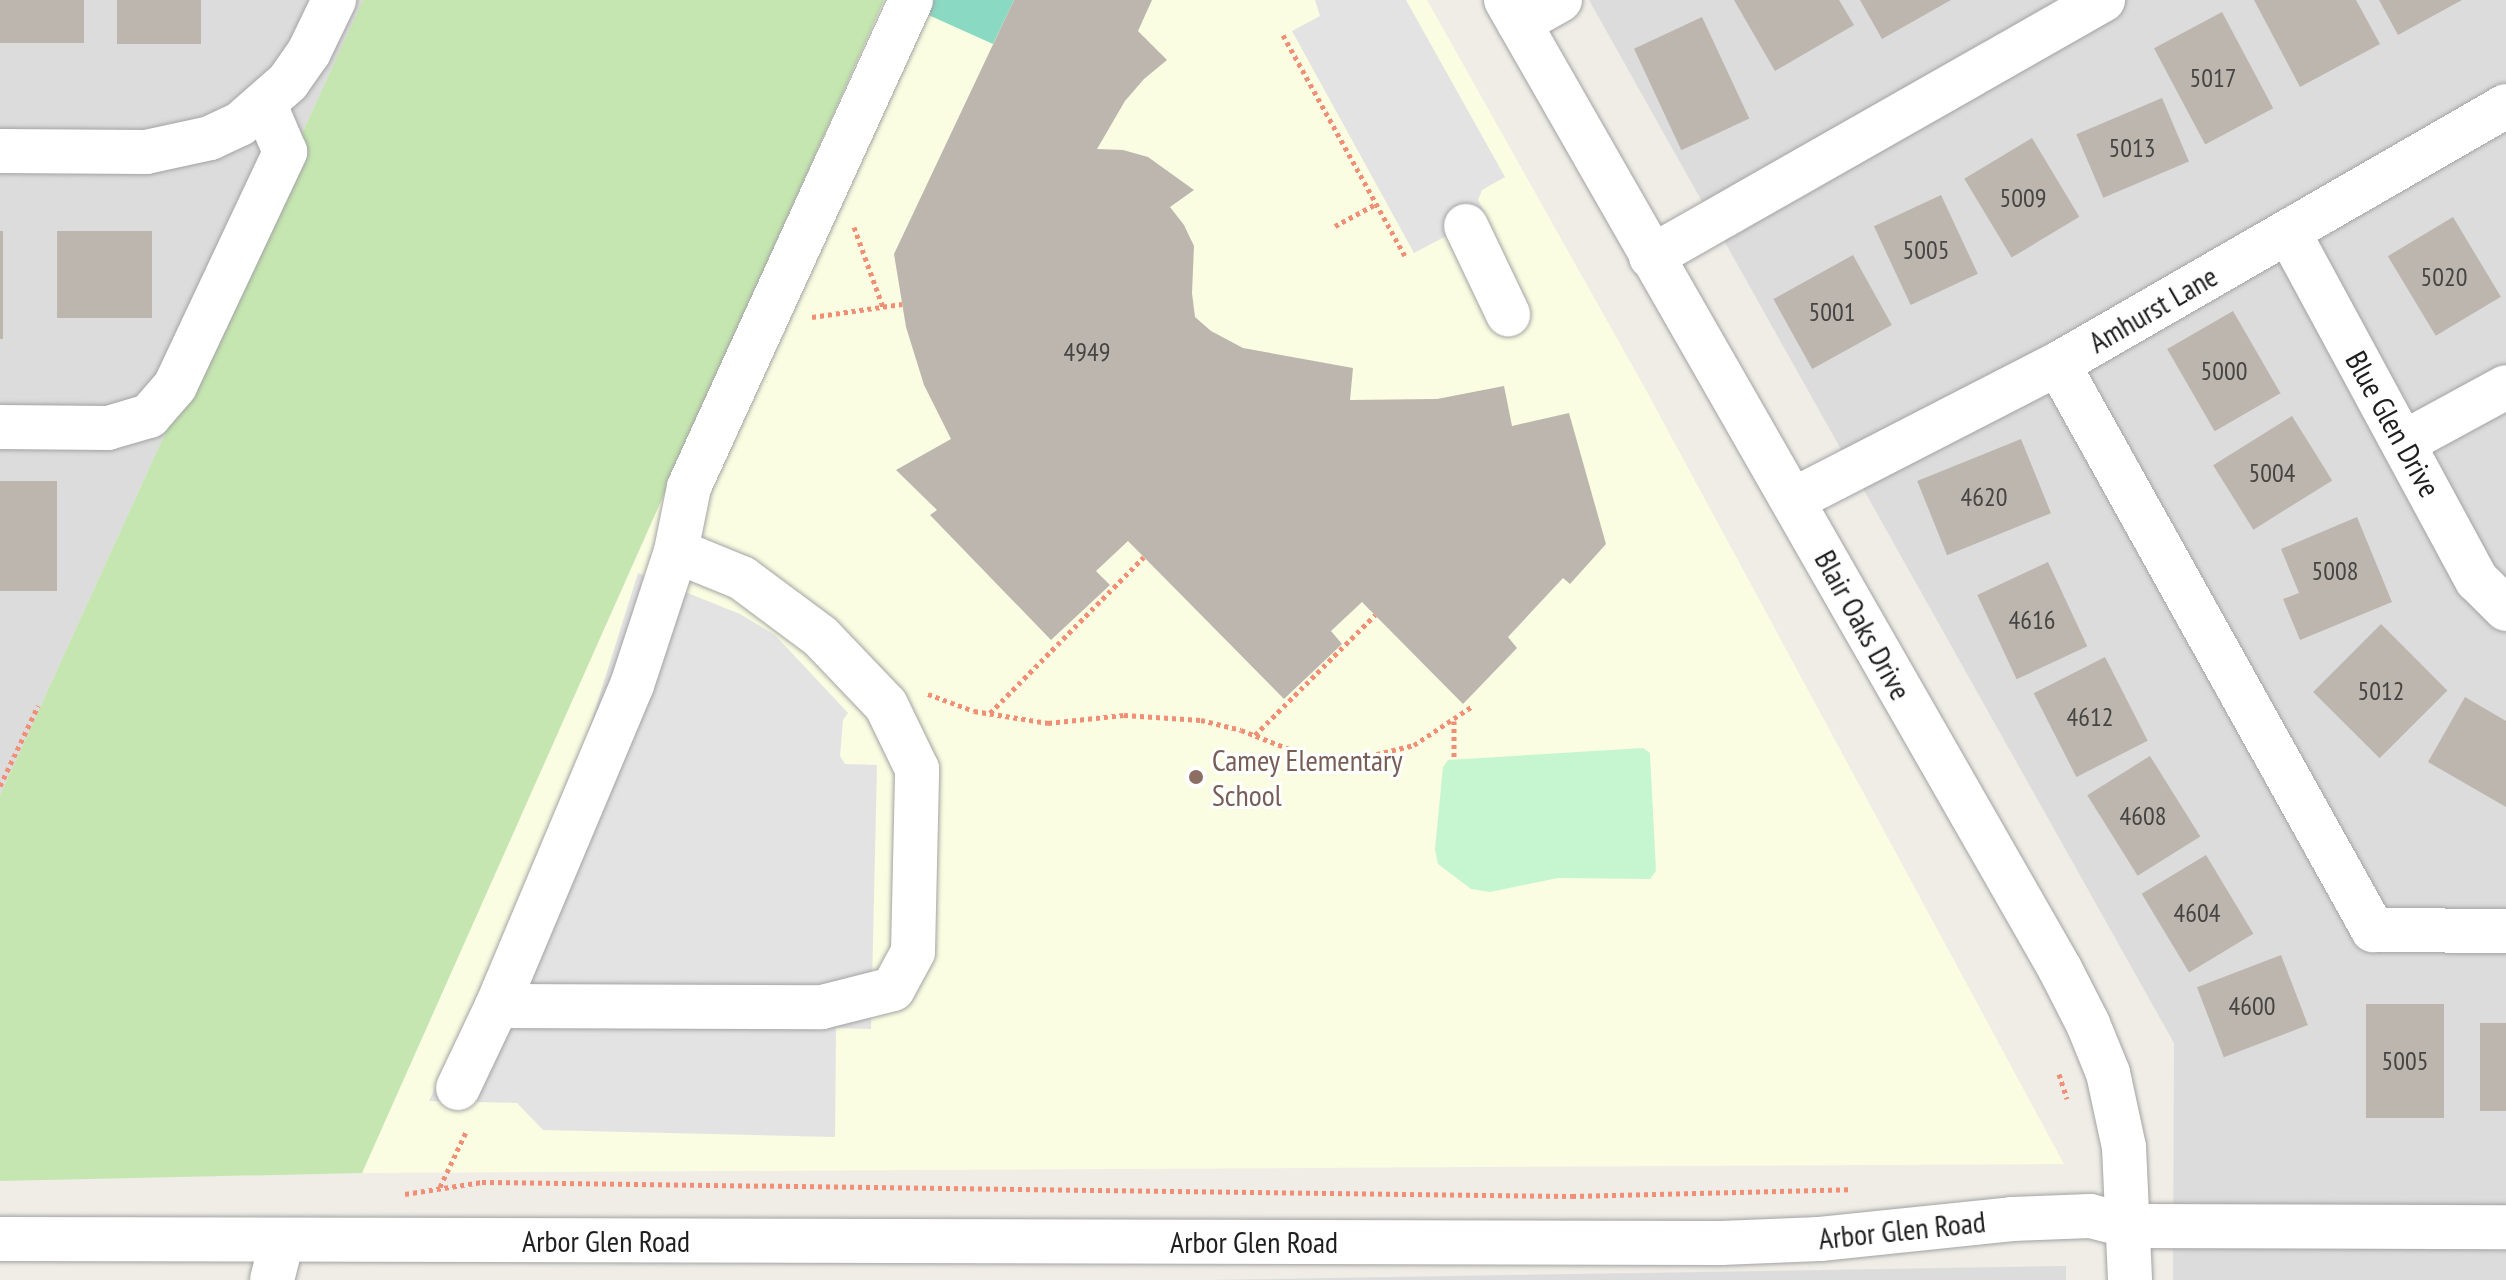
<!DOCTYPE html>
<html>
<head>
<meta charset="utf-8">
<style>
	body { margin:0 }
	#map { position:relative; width:2506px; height:1280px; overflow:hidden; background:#efede6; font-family:"PT Sans Narrow",sans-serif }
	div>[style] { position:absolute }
	.residential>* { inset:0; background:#dddcdc }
	.education>* { inset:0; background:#fafde1 }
	.grass>* { inset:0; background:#c5e6b0 }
	.park>* { inset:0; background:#c6f6cf }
	.pitch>* { inset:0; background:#8ad9c2 }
	.parking>* { inset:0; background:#e3e3e3 }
	.building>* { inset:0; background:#bcb6af; transform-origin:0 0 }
	.path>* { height:5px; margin-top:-2.5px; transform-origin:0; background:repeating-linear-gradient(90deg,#f08f76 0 4px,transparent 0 8px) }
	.roads { filter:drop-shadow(0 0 2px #a3a3a3) drop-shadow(0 0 2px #a3a3a3) }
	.minor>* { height:44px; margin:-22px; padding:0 22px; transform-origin:22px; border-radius:22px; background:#fff }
	.dots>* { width:22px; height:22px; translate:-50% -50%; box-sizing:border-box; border:4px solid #fff; border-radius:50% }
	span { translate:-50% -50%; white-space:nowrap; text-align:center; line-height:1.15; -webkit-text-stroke:6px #fff; paint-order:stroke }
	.number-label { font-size:26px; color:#464543 }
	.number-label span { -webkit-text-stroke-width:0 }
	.street-label { font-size:30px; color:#1f1f1f }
	.education-label { font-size:30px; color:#785e54 }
	.left { translate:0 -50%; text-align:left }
</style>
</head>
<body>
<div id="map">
	<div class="residential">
		<i style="clip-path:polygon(0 0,363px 0,0 795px)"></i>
		<i style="clip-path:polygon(1589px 0,2506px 0,2506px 1280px,2173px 1280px,2174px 1043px)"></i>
		<i style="clip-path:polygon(2066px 1266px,2066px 1280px,1207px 1280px)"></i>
	</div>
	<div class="education">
		<i style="clip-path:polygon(884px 0,1427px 0,1646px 390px,2064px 1164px,362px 1173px)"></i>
	</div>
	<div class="grass">
		<i style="clip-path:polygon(363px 0,884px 0,362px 1173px,0 1181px,0 795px)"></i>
	</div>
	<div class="park">
		<i style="clip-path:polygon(1643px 748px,1650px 753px,1656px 871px,1650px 879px,1558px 878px,1490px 892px,1471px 889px,1438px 864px,1435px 849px,1443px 767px,1448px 760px)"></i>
	</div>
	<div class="pitch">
		<i style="clip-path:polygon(930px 0,1014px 0,993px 44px,924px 13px)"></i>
	</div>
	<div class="parking">
		<i style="clip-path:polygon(1315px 0,1406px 0,1505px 177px,1482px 190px,1478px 200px,1486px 215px,1414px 253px,1292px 31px,1320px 16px)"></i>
		<i style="clip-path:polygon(638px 573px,740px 614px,775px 635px,848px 713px,843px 720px,840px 756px,845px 764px,877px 765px,871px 1029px,836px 1028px,835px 1137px,543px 1130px,517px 1103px,429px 1101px,564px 809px)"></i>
	</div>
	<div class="building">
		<i style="left:0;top:0;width:84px;height:43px"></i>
		<i style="left:117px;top:0;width:84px;height:44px"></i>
		<i style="clip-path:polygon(1014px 0,1152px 0,1138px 31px,1167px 60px,1144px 79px,1125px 101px,1097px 149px,1123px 150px,1148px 157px,1194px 190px,1170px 207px,1184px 225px,1194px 246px,1192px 293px,1195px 317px,1211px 331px,1243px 348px,1353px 368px,1350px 400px,1437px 399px,1504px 386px,1512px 426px,1569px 413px,1606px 544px,1570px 584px,1563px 578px,1508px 637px,1517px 648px,1463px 704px,1362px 602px,1331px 631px,1342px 644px,1284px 699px,1128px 541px,1096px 571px,1110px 585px,1051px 640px,930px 515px,937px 510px,896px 470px,951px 439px,924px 385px,906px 327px,894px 254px)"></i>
		<i style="clip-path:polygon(1734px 0,1839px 0,1854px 25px,1775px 71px)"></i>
		<i style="clip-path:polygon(1860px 0,1951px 0,1882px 39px)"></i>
		<i style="clip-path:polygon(2254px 0,2356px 0,2380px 44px,2300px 87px)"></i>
		<i style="clip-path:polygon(2379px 0,2462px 0,2398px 35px)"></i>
		<i style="left:2222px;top:12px;width:109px;height:77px;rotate:62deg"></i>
		<i style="left:1702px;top:17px;width:112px;height:75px;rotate:65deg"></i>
		<i style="left:2162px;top:98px;width:69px;height:93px;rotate:67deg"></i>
		<i style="left:2032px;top:138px;width:92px;height:79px;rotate:59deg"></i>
		<i style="left:1941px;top:195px;width:87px;height:74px;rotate:65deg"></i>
		<i style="left:2453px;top:217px;width:93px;height:76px;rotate:59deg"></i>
		<i style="left:0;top:231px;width:3px;height:108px"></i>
		<i style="left:57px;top:231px;width:95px;height:87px"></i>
		<i style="left:1853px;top:255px;width:80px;height:91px;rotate:61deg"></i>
		<i style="left:2233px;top:311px;width:95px;height:76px;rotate:60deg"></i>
		<i style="left:2292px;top:416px;width:76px;height:93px;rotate:58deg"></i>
		<i style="left:2021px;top:439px;width:80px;height:112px;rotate:68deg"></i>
		<i style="left:0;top:481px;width:57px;height:110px"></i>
		<i style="clip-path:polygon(2357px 517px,2392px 602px,2300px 640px,2283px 599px,2299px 593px,2281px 549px)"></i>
		<i style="left:2048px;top:562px;width:93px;height:78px;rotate:65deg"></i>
		<i style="left:2381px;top:624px;width:94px;height:96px;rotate:45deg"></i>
		<i style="left:2105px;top:657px;width:94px;height:80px;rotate:63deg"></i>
		<i style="clip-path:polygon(2465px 697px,2506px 721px,2506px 807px,2428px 762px)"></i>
		<i style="left:2150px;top:756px;width:95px;height:74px;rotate:58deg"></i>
		<i style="left:2206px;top:855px;width:92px;height:75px;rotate:59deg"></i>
		<i style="left:2281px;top:955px;width:75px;height:90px;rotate:69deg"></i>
		<i style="left:2366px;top:1004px;width:78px;height:114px"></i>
		<i style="left:2480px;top:1023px;width:26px;height:88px"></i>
	</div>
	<div class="path">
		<i style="left:1283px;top:35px;width:252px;rotate:61.1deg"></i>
		<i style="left:1335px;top:226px;width:47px;rotate:-28.2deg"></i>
		<i style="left:854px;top:227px;width:85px;rotate:70.1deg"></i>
		<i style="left:812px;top:317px;width:91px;rotate:-8.2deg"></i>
		<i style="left:928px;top:694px;width:49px;rotate:20.3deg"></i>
		<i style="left:974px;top:711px;width:75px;rotate:9.2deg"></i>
		<i style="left:1048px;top:723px;width:76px;rotate:-6deg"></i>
		<i style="left:1124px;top:715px;width:77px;rotate:3.7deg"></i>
		<i style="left:1201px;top:720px;width:41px;rotate:14deg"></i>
		<i style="left:1241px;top:730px;width:76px;rotate:21.5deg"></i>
		<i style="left:1312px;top:758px;width:41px;rotate:2.8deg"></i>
		<i style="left:1353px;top:760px;width:63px;rotate:-13.8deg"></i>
		<i style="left:1414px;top:745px;width:69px;rotate:-33.7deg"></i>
		<i style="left:990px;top:713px;width:219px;rotate:-45.4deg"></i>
		<i style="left:1454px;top:721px;width:39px;rotate:90deg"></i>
		<i style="left:1255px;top:735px;width:170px;rotate:-45deg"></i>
		<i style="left:0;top:786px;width:89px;rotate:-64.6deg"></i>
		<i style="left:2059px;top:1074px;width:26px;rotate:72deg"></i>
		<i style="left:440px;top:1187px;width:63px;rotate:-64.7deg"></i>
		<i style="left:405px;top:1194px;width:78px;rotate:-8.9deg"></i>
		<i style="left:482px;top:1182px;width:1090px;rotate:0.74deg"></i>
		<i style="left:1572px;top:1196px;width:278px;rotate:-1.4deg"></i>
	</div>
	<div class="roads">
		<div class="minor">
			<i style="left:1506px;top:0;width:1116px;rotate:60.24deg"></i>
			<i style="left:2060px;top:969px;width:62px;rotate:63deg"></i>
			<i style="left:2088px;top:1024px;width:53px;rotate:67.8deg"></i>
			<i style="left:2108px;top:1073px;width:76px;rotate:77.8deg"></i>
			<i style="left:2124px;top:1147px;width:133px;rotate:87.4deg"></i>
			<i style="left:1519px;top:23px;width:47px;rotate:-29.3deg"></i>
			<i style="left:0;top:151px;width:146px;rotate:0.4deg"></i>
			<i style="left:146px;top:152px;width:66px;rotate:-12.3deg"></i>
			<i style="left:210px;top:138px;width:33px;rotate:-25deg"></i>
			<i style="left:240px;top:124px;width:64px;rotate:-41.2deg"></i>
			<i style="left:288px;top:82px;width:37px;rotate:-55deg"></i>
			<i style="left:309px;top:52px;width:58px;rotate:-64.3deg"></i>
			<i style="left:1466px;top:226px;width:98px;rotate:64.5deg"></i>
			<i style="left:2289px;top:233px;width:395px;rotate:61.6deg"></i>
			<i style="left:2477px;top:580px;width:41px;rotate:45deg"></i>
			<i style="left:1651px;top:257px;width:520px;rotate:-29.62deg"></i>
			<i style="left:2058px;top:364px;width:648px;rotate:60.9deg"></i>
			<i style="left:2373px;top:930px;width:133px;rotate:0.4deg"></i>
			<i style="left:0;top:427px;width:108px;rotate:0.5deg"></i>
			<i style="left:108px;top:428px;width:43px;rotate:-16.3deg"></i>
			<i style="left:149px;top:416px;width:40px;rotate:-49deg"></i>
			<i style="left:175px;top:386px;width:259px;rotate:-64.8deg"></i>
			<i style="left:285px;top:152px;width:51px;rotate:-113.1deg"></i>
			<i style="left:2403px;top:443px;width:117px;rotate:-28.5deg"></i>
			<i style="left:1793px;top:500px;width:298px;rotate:-27.2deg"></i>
			<i style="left:2058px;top:364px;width:517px;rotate:-29.94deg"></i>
			<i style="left:497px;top:1006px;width:325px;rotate:0.2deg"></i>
			<i style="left:822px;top:1007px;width:73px;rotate:-14.2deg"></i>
			<i style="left:893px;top:989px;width:42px;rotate:-61.6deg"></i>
			<i style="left:913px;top:952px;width:183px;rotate:-88.7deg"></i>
			<i style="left:917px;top:769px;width:71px;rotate:-115.8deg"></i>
			<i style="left:886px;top:705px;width:95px;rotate:-133.7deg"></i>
			<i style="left:820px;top:636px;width:97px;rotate:-143.4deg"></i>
			<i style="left:742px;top:578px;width:71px;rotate:-157.8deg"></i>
			<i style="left:458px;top:1088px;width:91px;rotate:-64.6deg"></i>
			<i style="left:497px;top:1006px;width:348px;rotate:-67.2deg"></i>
			<i style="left:632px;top:685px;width:141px;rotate:-71.8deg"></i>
			<i style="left:676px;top:551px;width:65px;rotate:-78.5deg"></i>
			<i style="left:689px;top:487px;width:535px;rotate:-65.49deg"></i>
			<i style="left:0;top:1239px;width:1721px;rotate:0.13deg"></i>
			<i style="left:1721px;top:1243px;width:99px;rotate:-2.3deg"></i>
			<i style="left:1820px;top:1239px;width:193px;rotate:-5.9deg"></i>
			<i style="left:2012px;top:1219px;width:78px;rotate:-2.2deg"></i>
			<i style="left:2090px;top:1216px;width:41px;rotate:14deg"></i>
			<i style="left:2130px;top:1226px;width:376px;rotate:0.2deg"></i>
			<i style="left:272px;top:1280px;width:41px;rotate:-76deg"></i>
		</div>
	</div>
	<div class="dots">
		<i style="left:1196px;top:777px;background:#8d6e63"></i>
	</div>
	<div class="number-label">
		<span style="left:2213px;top:78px">5017</span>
		<span style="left:2132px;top:148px">5013</span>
		<span style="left:2023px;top:198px">5009</span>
		<span style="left:1926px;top:250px">5005</span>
		<span style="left:2444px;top:277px">5020</span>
		<span style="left:1832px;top:312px">5001</span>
		<span style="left:1087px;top:352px">4949</span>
		<span style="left:2224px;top:371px">5000</span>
		<span style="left:2272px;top:473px">5004</span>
		<span style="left:1984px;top:497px">4620</span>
		<span style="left:2335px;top:571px">5008</span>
		<span style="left:2032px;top:620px">4616</span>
		<span style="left:2381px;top:691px">5012</span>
		<span style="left:2090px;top:717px">4612</span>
		<span style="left:2143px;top:816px">4608</span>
		<span style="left:2197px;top:913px">4604</span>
		<span style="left:2252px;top:1006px">4600</span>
		<span style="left:2405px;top:1061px">5005</span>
	</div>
	<div class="street-label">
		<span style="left:2153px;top:309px;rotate:-30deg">Amhurst Lane</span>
		<span style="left:2393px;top:424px;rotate:61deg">Blue Glen Drive</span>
		<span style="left:1863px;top:625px;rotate:61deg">Blair Oaks Drive</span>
		<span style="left:1902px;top:1230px;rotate:-6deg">Arbor Glen Road</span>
		<span style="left:606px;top:1241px">Arbor Glen Road</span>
		<span style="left:1254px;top:1242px">Arbor Glen Road</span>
	</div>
	<div class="education-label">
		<span class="left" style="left:1212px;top:777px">Camey Elementary<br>School</span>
	</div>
</div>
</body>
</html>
